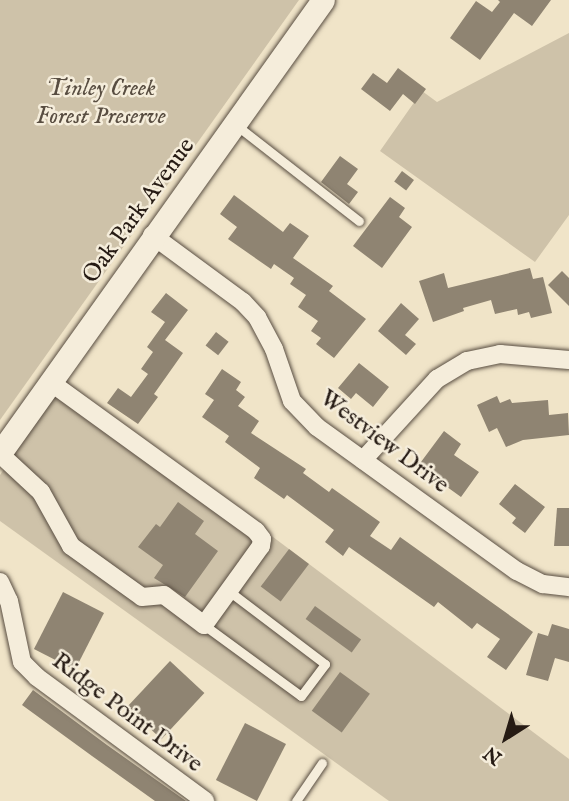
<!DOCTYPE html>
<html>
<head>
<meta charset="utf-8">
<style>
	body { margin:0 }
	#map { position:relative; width:569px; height:801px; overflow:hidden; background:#f0e4c8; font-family:"IM FELL English",serif }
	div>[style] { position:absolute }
	.green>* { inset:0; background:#cec2a9 }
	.building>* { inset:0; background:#8f8472; transform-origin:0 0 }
	.roads { filter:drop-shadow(0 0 2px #584d41) drop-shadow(0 0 2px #584d41) }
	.service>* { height:9px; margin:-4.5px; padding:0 4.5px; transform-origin:4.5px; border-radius:4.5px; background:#f5eddb }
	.minor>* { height:18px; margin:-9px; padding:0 9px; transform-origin:9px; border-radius:9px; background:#f5eddb }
	.tertiary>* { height:23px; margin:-11.5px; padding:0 11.5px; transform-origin:11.5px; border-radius:11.5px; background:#f5eddb }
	span { translate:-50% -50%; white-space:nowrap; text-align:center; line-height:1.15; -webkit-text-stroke:5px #f5eddb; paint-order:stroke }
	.park-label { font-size:24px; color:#584d41; font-style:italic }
	.street-label { font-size:24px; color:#261b14 }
	.north { position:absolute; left:471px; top:703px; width:70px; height:70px; -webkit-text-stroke:5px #f5eddb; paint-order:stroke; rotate:217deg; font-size:19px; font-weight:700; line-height:28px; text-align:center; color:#261b14 }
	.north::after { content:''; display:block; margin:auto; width:24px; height:32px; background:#261b14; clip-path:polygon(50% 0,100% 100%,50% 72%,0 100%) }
</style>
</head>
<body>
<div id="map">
	<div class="green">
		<i style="clip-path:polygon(0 0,299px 0,0 420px)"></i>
		<i style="clip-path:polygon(569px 33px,569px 215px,535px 262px,380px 151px,422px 91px,437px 102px)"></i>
		<i style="clip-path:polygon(65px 381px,569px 759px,569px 801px,389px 801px,0 521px,0 475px)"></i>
	</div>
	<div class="building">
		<i style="clip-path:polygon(498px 0,551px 0,532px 26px,514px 13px,480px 60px,450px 38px,476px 1px,492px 12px,500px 2px)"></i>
		<i style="clip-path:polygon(398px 68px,426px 89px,415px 104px,403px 94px,390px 111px,361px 89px,373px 73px,387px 83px)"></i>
		<i style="clip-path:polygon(340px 156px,358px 169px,347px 184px,358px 192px,349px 204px,321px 182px)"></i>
		<i style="left:402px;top:171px;width:15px;height:13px;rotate:37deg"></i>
		<i style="clip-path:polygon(234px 195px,283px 232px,290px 223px,309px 236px,293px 258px,333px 286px,329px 291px,366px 319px,334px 358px,316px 344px,321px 338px,311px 331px,318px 321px,298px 307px,306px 295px,290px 284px,294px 278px,274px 264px,271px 269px,228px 239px,237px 227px,220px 214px)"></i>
		<i style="clip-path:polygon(390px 197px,405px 208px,399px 217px,412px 227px,382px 268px,353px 246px)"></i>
		<i style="clip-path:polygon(530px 268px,533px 279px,543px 277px,552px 313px,531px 318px,529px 312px,518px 315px,517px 309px,495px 314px,491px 300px,463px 308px,464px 311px,433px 322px,419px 281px,444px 273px,448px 288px)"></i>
		<i style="clip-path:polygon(562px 271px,569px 278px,569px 306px,548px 285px)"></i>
		<i style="clip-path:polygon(166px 293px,188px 310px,165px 340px,183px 353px,154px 394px,158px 397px,138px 424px,107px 403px,118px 388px,131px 397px,148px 374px,141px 369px,153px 352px,147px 347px,165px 322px,151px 312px)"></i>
		<i style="clip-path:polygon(401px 303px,419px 319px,405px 335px,416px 344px,406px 355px,378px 331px)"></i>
		<i style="left:216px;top:332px;width:16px;height:17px;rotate:38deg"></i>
		<i style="clip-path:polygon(359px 363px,389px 387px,373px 407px,356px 393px,351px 399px,338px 388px)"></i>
		<i style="clip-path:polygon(222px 369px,241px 382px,236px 390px,245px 397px,238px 406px,259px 421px,251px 433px,306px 469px,303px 473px,329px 492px,332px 488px,380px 522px,370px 536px,391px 550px,400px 537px,533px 632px,506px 670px,487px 657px,500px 639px,477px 623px,472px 629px,438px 602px,434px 607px,349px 547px,343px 556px,325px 542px,334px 530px,287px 495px,284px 499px,254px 478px,260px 468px,225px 442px,229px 436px,202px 417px,214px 400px,205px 394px)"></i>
		<i style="clip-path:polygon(497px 396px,500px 403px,510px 399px,512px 403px,548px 400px,549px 415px,568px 413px,569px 435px,523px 440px,506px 447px,497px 428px,489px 432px,477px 405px)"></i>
		<i style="clip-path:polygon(444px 431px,461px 444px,454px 455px,479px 472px,461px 497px,418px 466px)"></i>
		<i style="clip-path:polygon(515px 484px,545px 507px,525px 533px,512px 523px,516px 518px,499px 504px)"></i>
		<i style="clip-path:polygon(178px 502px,204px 521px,195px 534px,218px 551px,185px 597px,154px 578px,163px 565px,138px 547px,156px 524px,160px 527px)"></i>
		<i style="clip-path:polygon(557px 508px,569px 508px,569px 546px,554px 546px)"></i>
		<i style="left:289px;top:549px;width:25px;height:47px;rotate:37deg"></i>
		<i style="left:63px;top:592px;width:46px;height:64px;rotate:27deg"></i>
		<i style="left:315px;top:606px;width:57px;height:16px;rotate:36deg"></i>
		<i style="clip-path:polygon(552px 624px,569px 629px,569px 662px,555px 658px,548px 681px,526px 675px,538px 633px,548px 636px)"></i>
		<i style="left:170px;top:661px;width:47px;height:63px;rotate:43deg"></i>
		<i style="left:340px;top:672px;width:37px;height:48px;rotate:36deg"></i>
		<i style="clip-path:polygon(33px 690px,107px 745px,186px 801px,155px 801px,92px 756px,22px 705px)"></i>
		<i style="left:245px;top:723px;width:46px;height:64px;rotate:27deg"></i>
	</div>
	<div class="roads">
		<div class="service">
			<i style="left:236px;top:125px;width:156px;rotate:38deg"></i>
			<i style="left:204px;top:625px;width:120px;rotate:36.2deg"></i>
			<i style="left:301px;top:696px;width:40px;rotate:-53deg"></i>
			<i style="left:325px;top:664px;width:121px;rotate:-142.8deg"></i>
			<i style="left:296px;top:801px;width:46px;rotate:-55.6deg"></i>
		</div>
		<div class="minor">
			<i style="left:152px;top:235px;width:113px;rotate:36.4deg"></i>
			<i style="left:243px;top:302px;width:21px;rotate:47deg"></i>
			<i style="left:257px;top:317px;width:36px;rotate:62deg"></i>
			<i style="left:274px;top:349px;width:55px;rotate:70.9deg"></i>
			<i style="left:292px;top:401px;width:36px;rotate:46deg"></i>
			<i style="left:317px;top:427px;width:246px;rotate:35.8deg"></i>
			<i style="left:517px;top:571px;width:29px;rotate:27deg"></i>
			<i style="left:543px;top:584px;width:26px;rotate:7deg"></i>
			<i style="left:0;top:454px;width:56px;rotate:42.8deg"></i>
			<i style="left:41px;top:492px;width:62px;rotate:60.9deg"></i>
			<i style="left:71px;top:546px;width:87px;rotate:35.7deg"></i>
			<i style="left:142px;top:597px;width:22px;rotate:-5deg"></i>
			<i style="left:164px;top:595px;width:50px;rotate:36.9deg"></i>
			<i style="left:204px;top:625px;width:97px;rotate:-54.2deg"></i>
			<i style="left:261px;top:546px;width:7px;rotate:-82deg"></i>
			<i style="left:262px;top:539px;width:10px;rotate:-127deg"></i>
			<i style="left:256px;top:531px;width:254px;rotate:-144.1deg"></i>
			<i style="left:363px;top:460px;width:110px;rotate:-47.6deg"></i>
			<i style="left:437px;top:379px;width:35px;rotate:-31deg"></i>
			<i style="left:467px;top:361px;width:34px;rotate:-12deg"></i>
			<i style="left:500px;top:354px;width:69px;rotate:5deg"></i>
			<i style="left:0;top:582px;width:21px;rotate:65deg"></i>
			<i style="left:9px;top:601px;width:62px;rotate:78deg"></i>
			<i style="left:22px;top:662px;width:21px;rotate:45deg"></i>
			<i style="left:37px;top:677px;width:209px;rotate:36.4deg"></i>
		</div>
		<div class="tertiary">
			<i style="left:0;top:453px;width:556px;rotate:-54.51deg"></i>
		</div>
	</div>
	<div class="park-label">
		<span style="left:101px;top:103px">Tinley Creek<br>Forest Preserve</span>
	</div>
	<div class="street-label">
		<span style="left:139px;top:211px;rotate:-54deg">Oak Park Avenue</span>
		<span style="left:384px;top:442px;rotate:37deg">Westview Drive</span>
		<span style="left:127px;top:713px;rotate:37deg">Ridge Point Drive</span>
	</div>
	<div class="north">N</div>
</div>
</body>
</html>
